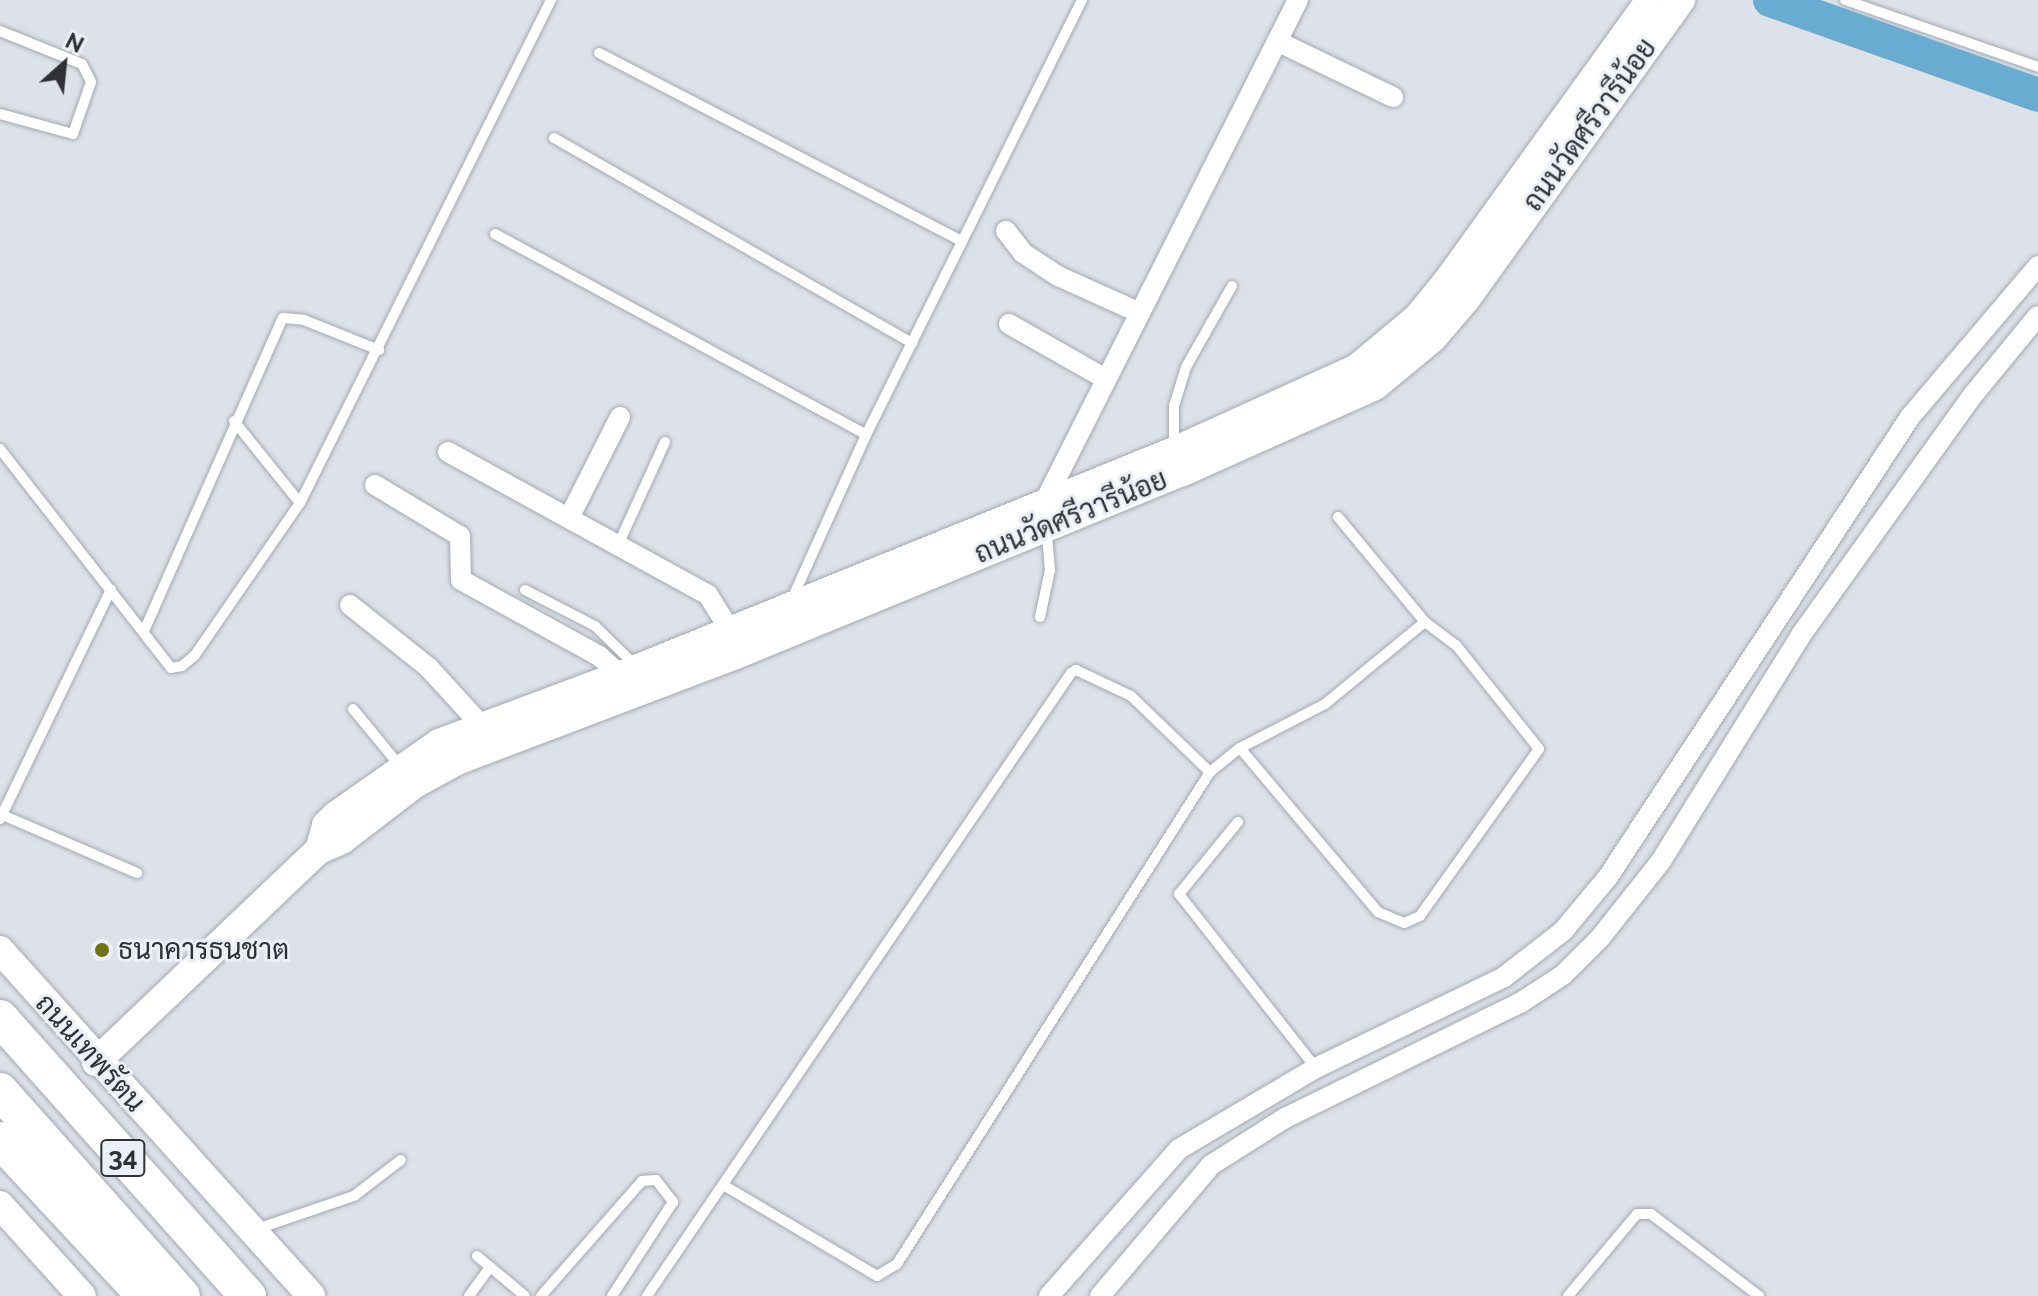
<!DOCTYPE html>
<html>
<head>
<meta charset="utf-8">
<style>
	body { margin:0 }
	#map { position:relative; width:2038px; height:1296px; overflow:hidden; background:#dde2ea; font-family:Raleway,Sarabun,sans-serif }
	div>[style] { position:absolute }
	.river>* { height:34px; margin:-17px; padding:0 17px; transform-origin:17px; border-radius:17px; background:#68add1 }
	.roads { filter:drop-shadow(0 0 2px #a4a9b0) drop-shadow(0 0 2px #a4a9b0) }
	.lane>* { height:10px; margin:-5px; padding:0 5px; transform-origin:5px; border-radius:5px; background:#fff }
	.street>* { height:20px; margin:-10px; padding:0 10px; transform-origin:10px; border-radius:10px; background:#fff }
	.secondary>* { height:28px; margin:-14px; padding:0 14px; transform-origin:14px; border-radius:14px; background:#fff }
	.highway>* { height:36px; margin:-18px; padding:0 18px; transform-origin:18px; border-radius:18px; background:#fff }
	.dots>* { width:22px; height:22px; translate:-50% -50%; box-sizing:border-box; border:4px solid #eaf0f7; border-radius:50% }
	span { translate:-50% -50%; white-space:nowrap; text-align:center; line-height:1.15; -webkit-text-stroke:6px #eaf0f7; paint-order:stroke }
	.shield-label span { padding:2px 6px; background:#eaf0f7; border:2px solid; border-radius:6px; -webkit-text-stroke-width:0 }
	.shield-label { font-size:26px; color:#2f3134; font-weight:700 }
	.street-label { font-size:28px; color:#2f3134 }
	.poi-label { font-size:28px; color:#2f3134 }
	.left { translate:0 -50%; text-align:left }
	.north { position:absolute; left:24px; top:24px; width:80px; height:80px; -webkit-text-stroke:6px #eaf0f7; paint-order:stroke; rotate:27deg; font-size:22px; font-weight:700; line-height:32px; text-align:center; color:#2f3134 }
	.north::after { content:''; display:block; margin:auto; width:28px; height:36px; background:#2f3134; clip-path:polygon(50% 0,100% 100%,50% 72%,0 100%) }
</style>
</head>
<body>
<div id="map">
	<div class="river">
		<i style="left:1770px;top:0;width:284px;rotate:19.5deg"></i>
	</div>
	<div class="roads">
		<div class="lane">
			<i style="left:1845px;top:0;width:204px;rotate:19.1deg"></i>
			<i style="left:0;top:31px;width:88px;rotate:21.9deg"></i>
			<i style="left:82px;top:64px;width:20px;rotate:63deg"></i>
			<i style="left:91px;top:82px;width:55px;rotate:109.1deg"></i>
			<i style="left:73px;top:134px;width:76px;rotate:-164.7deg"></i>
			<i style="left:599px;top:53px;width:409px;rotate:27.4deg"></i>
			<i style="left:554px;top:138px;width:413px;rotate:29.8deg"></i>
			<i style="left:495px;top:234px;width:422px;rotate:28.4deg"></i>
			<i style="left:234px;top:421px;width:105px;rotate:51.2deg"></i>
			<i style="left:0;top:449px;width:278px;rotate:52deg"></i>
			<i style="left:171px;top:668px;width:11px;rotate:-10deg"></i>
			<i style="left:182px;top:666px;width:17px;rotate:-40deg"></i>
			<i style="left:195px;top:655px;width:185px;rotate:-55.4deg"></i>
			<i style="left:300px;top:503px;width:562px;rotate:-63.48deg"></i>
			<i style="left:1174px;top:449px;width:43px;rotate:-90deg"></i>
			<i style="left:1174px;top:406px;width:41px;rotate:-72.9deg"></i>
			<i style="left:1186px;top:367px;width:93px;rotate:-60.4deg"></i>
			<i style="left:1338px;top:517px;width:136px;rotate:50.4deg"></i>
			<i style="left:1425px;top:622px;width:39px;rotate:37deg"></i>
			<i style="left:1456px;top:645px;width:133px;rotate:51.4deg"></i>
			<i style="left:1539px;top:749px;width:205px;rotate:125.5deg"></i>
			<i style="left:1420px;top:916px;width:17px;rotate:156deg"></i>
			<i style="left:1404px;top:923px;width:28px;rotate:-157deg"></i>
			<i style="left:1378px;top:912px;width:214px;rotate:-130.1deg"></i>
			<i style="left:1240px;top:748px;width:96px;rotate:-27.4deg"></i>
			<i style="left:1325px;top:704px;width:129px;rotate:-39.4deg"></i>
			<i style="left:619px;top:543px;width:111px;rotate:-65.5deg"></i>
			<i style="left:525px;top:590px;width:79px;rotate:27.2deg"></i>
			<i style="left:595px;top:626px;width:59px;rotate:44.3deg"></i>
			<i style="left:792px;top:599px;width:180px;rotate:-65.7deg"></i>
			<i style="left:866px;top:435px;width:486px;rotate:-63.6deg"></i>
			<i style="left:1040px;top:617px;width:48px;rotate:-78deg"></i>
			<i style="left:1050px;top:570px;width:38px;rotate:-95deg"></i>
			<i style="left:144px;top:631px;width:342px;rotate:-66.1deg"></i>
			<i style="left:283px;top:318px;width:21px;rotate:5deg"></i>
			<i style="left:304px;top:320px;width:81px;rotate:21.8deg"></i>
			<i style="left:353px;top:709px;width:74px;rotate:50.5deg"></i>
			<i style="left:5px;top:816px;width:144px;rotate:23.4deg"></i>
			<i style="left:0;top:819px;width:255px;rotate:-64.2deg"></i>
			<i style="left:1238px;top:822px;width:93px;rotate:129.3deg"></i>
			<i style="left:1179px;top:894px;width:221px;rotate:51.8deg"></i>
			<i style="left:725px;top:1186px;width:177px;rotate:30.6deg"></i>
			<i style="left:877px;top:1276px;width:23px;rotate:-31deg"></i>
			<i style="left:897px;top:1264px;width:583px;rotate:-57.54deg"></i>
			<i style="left:1210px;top:772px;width:38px;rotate:-39deg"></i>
			<i style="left:254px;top:1230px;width:106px;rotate:-18.8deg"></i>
			<i style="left:354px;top:1196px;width:59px;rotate:-37.5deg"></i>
			<i style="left:477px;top:1256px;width:62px;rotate:39.8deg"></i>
			<i style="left:469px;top:1296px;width:36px;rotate:-54deg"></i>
			<i style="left:541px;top:1296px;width:153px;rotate:-48.7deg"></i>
			<i style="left:642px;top:1181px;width:14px;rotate:-4deg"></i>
			<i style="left:656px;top:1180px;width:28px;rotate:52deg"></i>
			<i style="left:673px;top:1202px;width:112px;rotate:123deg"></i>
			<i style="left:647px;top:1296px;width:754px;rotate:-55.76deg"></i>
			<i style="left:1071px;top:673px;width:6px;rotate:-31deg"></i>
			<i style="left:1076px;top:670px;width:61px;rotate:25.3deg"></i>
			<i style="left:1131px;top:696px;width:110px;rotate:43.9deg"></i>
			<i style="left:1568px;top:1296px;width:107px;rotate:-49.9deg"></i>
			<i style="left:1637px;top:1214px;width:14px"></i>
			<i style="left:1651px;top:1214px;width:136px;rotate:37.2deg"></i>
		</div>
		<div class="street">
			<i style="left:1277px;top:41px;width:129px;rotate:25.8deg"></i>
			<i style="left:1006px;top:231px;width:28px;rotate:52deg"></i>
			<i style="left:1023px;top:253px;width:42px;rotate:33.3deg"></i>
			<i style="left:1058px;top:276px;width:88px;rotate:24.2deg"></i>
			<i style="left:1009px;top:324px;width:109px;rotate:29.6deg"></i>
			<i style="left:448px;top:452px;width:297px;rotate:28.8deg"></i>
			<i style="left:708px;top:595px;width:39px;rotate:58deg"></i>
			<i style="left:375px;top:485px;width:99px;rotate:31deg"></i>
			<i style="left:460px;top:536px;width:44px;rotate:88.7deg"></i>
			<i style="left:461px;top:580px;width:158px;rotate:28.8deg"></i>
			<i style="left:599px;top:656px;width:29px;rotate:41deg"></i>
			<i style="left:1045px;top:501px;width:561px;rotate:-63.21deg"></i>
			<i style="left:570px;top:516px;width:111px;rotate:-63.2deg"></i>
			<i style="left:350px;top:605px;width:100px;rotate:38.5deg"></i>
			<i style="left:428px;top:667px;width:79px;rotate:47.6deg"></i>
			<i style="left:1049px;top:1296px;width:196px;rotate:-48.5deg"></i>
			<i style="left:1179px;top:1149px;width:159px;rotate:-30.6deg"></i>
			<i style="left:1316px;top:1068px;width:209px;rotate:-25.8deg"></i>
			<i style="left:1504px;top:977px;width:75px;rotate:-37.9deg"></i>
			<i style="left:1563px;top:931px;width:70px;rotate:-50.2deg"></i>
			<i style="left:1608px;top:877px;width:550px;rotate:-56.71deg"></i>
			<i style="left:1910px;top:417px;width:198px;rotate:-49.7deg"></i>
			<i style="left:1100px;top:1296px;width:172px;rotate:-49.7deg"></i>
			<i style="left:1211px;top:1165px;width:88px;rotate:-32.4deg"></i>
			<i style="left:1285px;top:1118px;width:262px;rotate:-26.1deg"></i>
			<i style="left:1520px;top:1003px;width:51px;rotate:-33.1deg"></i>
			<i style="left:1563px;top:975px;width:52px;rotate:-45deg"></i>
			<i style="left:1600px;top:938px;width:98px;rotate:-51.6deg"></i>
			<i style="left:1661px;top:861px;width:266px;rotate:-58.2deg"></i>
			<i style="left:1801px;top:635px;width:295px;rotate:-54.4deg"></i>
			<i style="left:1973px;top:395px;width:102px;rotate:-50.6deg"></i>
		</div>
		<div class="secondary">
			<i style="left:319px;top:850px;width:26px;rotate:-74deg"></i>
			<i style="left:326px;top:825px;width:13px;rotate:-45deg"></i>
			<i style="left:335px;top:816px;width:127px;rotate:-35.1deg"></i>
			<i style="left:439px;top:743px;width:194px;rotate:-20.5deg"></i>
			<i style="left:621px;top:675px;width:597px;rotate:-22.05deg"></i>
			<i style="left:1174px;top:451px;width:201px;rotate:-24.4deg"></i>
			<i style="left:1357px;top:368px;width:78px;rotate:-39.8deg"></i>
			<i style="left:1417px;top:318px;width:49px;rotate:-50.8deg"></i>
			<i style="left:1448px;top:280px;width:345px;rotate:-54.2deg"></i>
			<i style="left:0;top:950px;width:465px;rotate:48deg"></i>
			<i style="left:96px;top:1062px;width:308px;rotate:-43.6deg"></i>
			<i style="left:319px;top:850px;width:25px;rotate:-23deg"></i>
			<i style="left:342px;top:840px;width:92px;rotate:-37.5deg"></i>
			<i style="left:415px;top:784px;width:48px;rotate:-28.7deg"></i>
			<i style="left:457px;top:761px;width:298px;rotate:-20.8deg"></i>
			<i style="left:736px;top:655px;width:483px;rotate:-22.3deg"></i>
			<i style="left:1183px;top:472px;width:210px;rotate:-24.1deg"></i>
			<i style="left:1375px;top:386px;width:75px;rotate:-39.6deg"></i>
			<i style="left:1433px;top:338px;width:52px;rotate:-49.6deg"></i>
			<i style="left:1467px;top:298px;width:367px;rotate:-54.3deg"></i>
			<i style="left:0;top:1205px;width:122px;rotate:48deg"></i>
		</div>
		<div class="highway">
			<i style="left:0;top:1018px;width:373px;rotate:48.3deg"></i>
			<i style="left:0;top:1091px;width:274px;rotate:48.4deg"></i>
			<i style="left:0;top:1140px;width:213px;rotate:47.1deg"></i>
		</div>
	</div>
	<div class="dots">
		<i style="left:102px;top:950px;background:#727115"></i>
	</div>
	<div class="shield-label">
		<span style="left:123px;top:1158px">34</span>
	</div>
	<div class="street-label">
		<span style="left:1590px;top:125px;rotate:-54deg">ถนนวัดศรีวารีน้อย</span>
		<span style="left:1071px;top:517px;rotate:-22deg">ถนนวัดศรีวารีน้อย</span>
		<span style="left:90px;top:1053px;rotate:48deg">ถนนเทพรัตน</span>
	</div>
	<div class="poi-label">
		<span class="left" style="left:118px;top:950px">ธนาคารธนชาต</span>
	</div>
	<div class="north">N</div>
</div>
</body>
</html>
